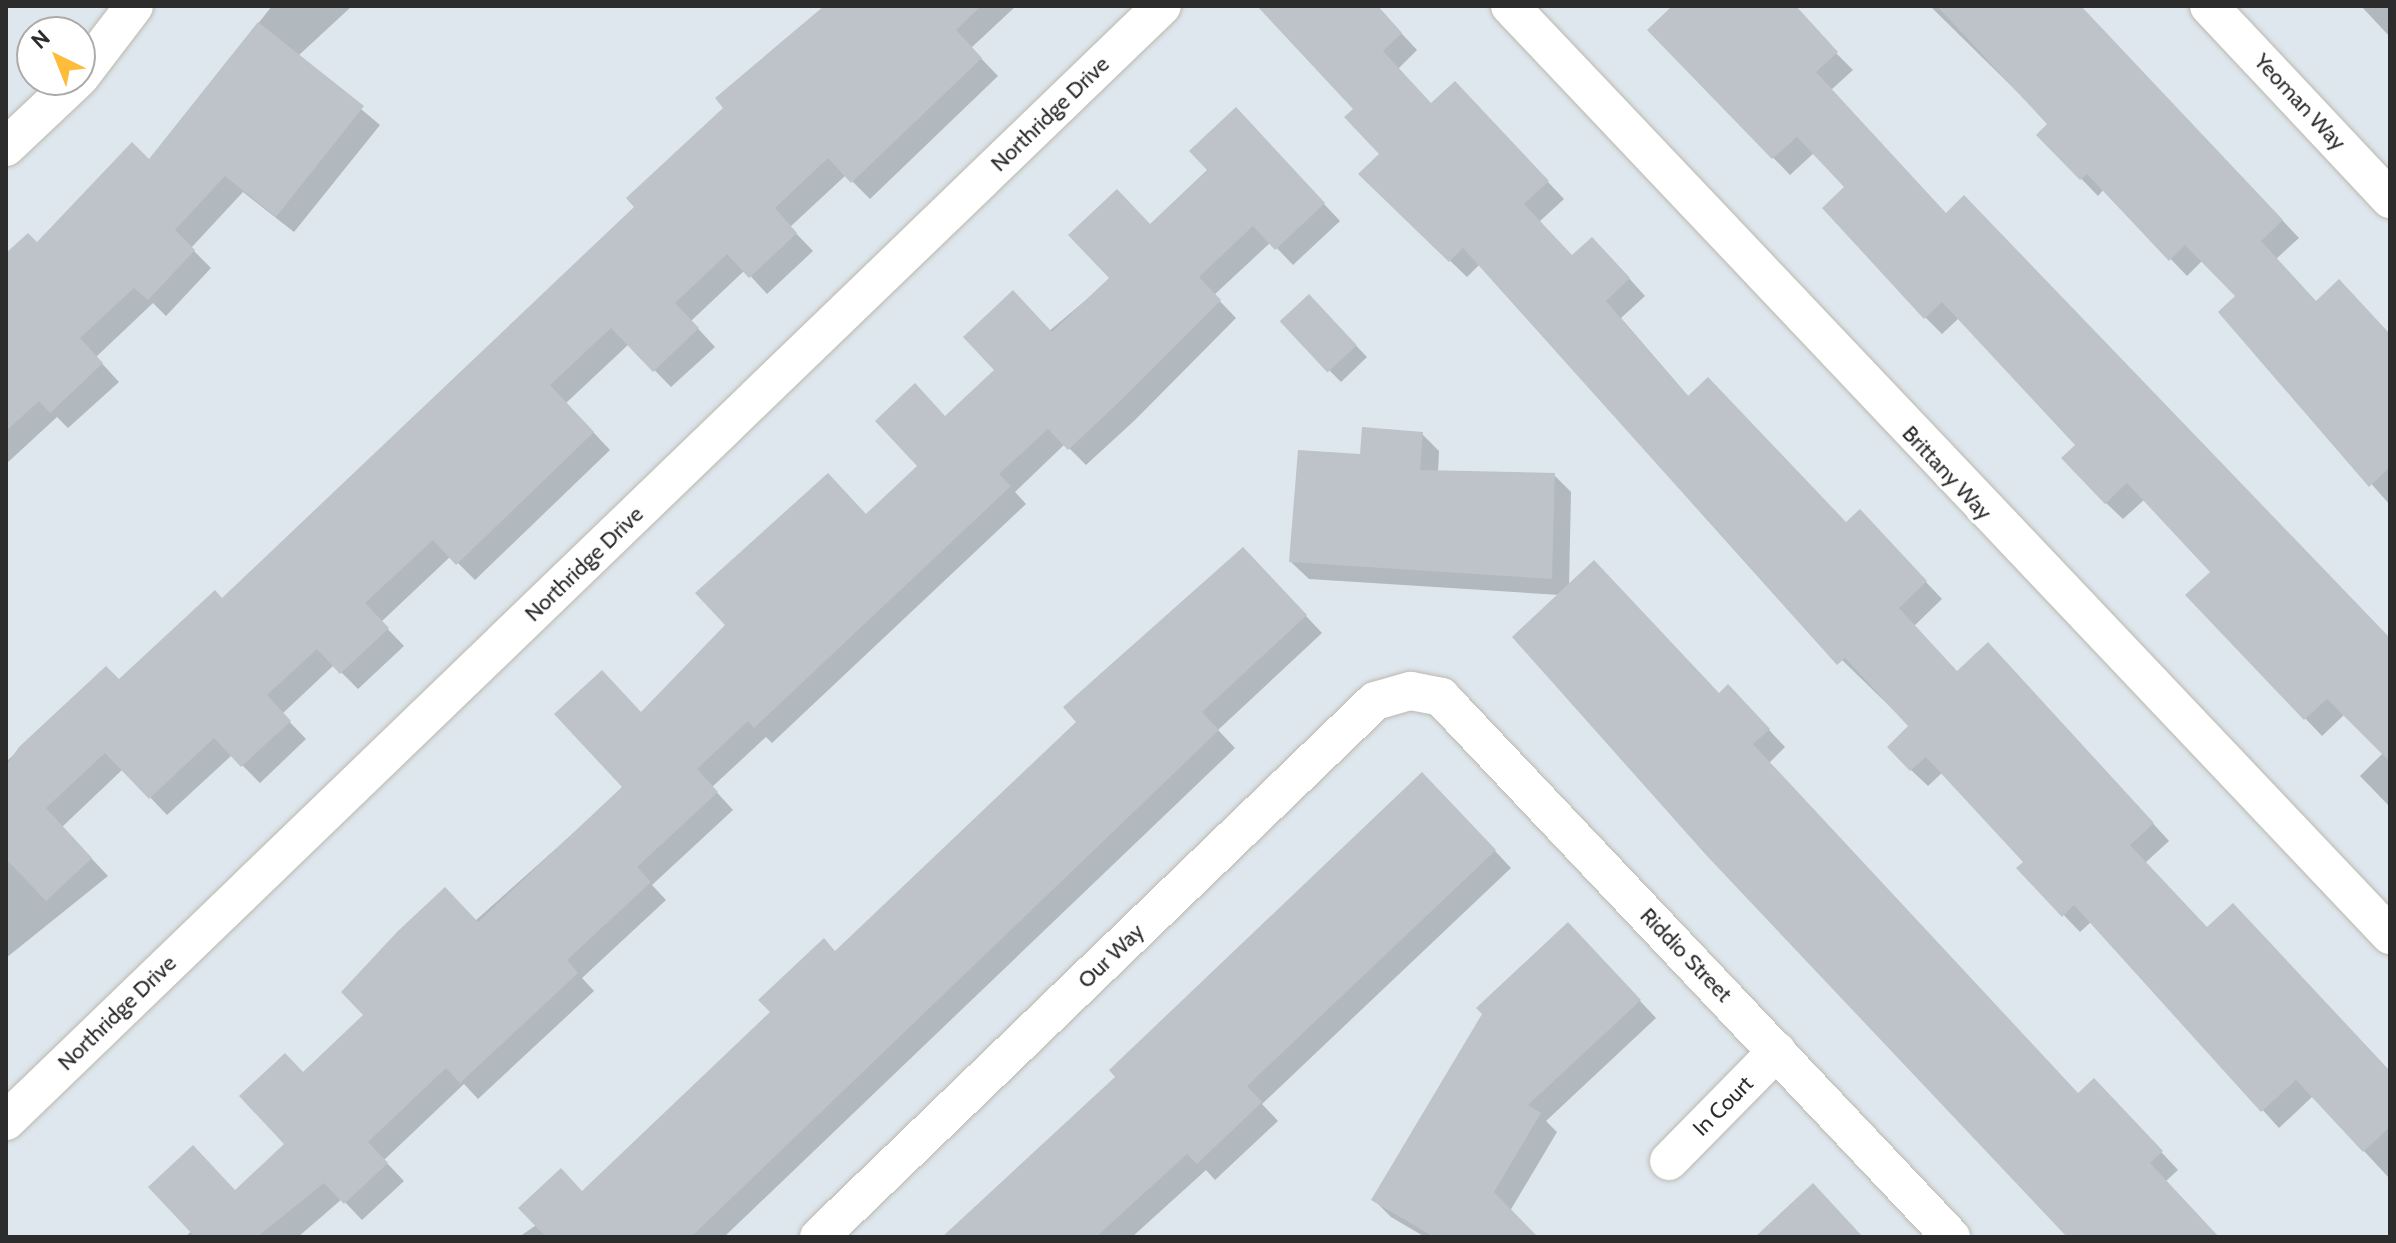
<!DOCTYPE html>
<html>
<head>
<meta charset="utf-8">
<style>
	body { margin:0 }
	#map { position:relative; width:2396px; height:1243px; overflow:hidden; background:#dee7ee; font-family:Cabin,sans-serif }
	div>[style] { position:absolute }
	.shadow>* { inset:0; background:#0003 }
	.building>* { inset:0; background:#bdc3c9; transform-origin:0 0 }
	.roads { filter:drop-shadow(0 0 2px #bcb8ae) drop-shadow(0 0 2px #bcb8ae) }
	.street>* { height:38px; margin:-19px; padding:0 19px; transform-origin:19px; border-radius:19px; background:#fff }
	span { translate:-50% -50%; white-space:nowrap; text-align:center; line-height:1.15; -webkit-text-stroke:6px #fff; paint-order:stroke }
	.street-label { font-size:22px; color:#2c2c2c }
	.frame { position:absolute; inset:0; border:8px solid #2c2c2c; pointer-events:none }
	.north { position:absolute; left:16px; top:16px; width:80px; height:80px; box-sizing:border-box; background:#fff; border:2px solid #ababab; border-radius:50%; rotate:317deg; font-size:22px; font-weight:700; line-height:32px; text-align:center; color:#2c2c2c }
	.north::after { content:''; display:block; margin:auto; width:28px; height:36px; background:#febc3b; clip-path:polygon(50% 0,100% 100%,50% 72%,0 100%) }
</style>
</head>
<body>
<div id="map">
	<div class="shadow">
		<i style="clip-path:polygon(272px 6px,352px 6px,298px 56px,380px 125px,294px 232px,243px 192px,191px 248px,211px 268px,166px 316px,153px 303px,96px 357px,119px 382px,68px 428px,57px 417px,6px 464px,6px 256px,37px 245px,149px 162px)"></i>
		<i style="clip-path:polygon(826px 6px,1016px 6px,971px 48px,998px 76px,870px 199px,846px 175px,790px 227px,813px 251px,767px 294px,745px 270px,691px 321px,715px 347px,671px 387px,629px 344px,566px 403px,610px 450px,475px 580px,451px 556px,381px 622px,404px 646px,358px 689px,334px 665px,282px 714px,306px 739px,260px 783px,232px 755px,167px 815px,123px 769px,62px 827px,108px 876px,6px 958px,6px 762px,106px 669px,119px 682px,223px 600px,637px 207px,726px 108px,718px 99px)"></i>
		<i style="clip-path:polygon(1269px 6px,1376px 6px,1417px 50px,1398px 69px,1432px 105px,1471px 100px,1564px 199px,1539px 222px,1572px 257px,1609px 256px,1645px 296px,1621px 318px,1689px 397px,1847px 524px,1876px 529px,1942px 599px,1914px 626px,1958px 673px,2005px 661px,2169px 841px,2145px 863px,2207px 929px,2390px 1073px,2390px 1179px,2313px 1096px,2279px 1128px,2092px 921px,2080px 932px,2019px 868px,2026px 862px,1943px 772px,1928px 786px,1911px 770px,1890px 747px,1911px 727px,1773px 593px,1480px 264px,1467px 277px,1360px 174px,1382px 154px,1356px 109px)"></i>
		<i style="clip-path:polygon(1675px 6px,1789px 6px,1853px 70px,1831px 90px,1947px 215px,2390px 642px,2390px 807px,2360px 776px,2383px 753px,2345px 714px,2322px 736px,2188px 595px,2213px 572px,2145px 499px,2123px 519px,2106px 503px,2078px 445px,1959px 318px,1942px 334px,1926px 318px,1825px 208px,1847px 187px,1815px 152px,1790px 175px,1650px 30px)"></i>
		<i style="clip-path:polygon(1930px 6px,2080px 6px,2299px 238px,2276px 259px,2317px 303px,2390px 336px,2390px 505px,2220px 312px,2237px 297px,2203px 260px,2187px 276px,2104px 189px,2098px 196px,2039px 135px,2050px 124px)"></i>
		<i style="clip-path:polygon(2361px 6px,2390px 6px,2390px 37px)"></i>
		<i style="clip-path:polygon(1252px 127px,1340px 221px,1293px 265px,1271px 242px,1214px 295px,1236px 318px,1135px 420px,1086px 465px,1065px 444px,1015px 492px,1026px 504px,772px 743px,766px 737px,712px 787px,733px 810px,652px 885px,666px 900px,582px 978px,594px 991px,478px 1099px,464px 1084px,384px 1160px,404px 1181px,362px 1220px,342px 1199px,298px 1237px,185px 1237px,287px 1144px,304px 1074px,625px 787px,641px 714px,920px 466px,946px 418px,1112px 278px,1150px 226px)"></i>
		<i style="clip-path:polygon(1320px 308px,1367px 357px,1341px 382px,1329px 370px)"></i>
		<i style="clip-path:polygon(1422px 434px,1439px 451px,1438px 472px,1554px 475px,1571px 492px,1569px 587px,1719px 695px,1745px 704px,1785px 747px,1769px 763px,2079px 1095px,2111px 1098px,2178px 1170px,2166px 1181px,2217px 1237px,2070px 1237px,1560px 595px,1309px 579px,1291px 562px,1362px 457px)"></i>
		<i style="clip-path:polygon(1260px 567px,1322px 633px,1218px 730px,1235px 748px,724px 1237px,519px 1237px,582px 1193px,1079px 722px)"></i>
		<i style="clip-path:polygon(1439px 791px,1511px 868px,1262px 1104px,1278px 1121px,1215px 1180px,1206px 1170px,1132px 1237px,945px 1237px)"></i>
		<i style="clip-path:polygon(1585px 942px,1656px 1018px,1546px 1121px,1557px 1132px,1510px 1211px,1535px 1237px,1425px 1237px,1391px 1217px,1374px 1200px)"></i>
	</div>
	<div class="building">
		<i style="clip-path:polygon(824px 6px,981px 6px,956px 30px,982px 58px,851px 183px,828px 158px,775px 208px,797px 233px,749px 278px,727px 254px,675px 303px,699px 328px,653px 372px,611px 328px,550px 385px,594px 432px,456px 565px,433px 540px,365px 603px,389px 628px,340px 674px,317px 649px,267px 695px,291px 721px,241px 767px,214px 738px,149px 799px,105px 753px,46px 808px,92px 858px,46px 901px,6px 859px,6px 766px,19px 747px,106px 666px,119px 679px,215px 590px,222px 598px,634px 207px,626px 198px,723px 108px,715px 98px)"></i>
		<i style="clip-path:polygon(1257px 6px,1378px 6px,1402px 33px,1383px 51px,1431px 103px,1455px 81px,1549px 181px,1524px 204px,1572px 255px,1592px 237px,1630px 278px,1606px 301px,1688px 396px,1708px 377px,1846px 522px,1860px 509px,1927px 581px,1899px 608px,1957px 671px,1988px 642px,2154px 823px,2130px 845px,2207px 927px,2233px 903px,2390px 1071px,2390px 1127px,2363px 1152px,2296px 1080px,2261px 1112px,2074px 905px,2062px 917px,2016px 868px,2023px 862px,1926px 757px,1910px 771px,1887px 747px,1908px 726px,1845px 658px,1837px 665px,1463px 248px,1449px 262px,1358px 174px,1379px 154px,1344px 117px,1353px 109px)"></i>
		<i style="clip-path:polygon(1672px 6px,1796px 6px,1838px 52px,1816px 72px,1946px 213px,1964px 195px,2390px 638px,2390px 762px,2327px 699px,2304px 720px,2185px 595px,2210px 572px,2127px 483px,2105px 504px,2061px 458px,2075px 445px,1942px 302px,1924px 319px,1822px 208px,1844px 187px,1797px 137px,1772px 159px,1647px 30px)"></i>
		<i style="clip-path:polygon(1937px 6px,2081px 6px,2283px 220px,2261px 241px,2316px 301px,2339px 279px,2390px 334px,2390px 467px,2369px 487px,2218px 312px,2235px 296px,2185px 245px,2169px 261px,2087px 174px,2080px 180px,2036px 135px,2047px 124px)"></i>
		<i style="clip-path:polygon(258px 22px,364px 106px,276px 217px,225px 176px,175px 230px,195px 250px,148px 300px,134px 288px,80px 338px,103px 363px,50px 413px,39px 401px,6px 431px,6px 253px,28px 233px,37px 242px,132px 142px,149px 159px)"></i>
		<i style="clip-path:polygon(1236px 107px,1325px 203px,1275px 250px,1253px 226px,1199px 277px,1221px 300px,1118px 403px,1068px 450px,1048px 429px,999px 474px,1011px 486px,754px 728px,748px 721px,697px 769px,718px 792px,637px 867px,651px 882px,567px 960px,578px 973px,460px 1083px,446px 1068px,368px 1142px,388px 1163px,344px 1204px,324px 1183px,257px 1237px,195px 1237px,148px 1187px,193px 1145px,235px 1190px,284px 1144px,239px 1096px,285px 1053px,303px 1072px,363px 1015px,341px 992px,398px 931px,445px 887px,478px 922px,622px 787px,554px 714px,602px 670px,641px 712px,725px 625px,695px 593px,828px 473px,866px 514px,917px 466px,875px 421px,915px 383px,945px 416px,994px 370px,963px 337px,1013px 290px,1052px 332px,1109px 278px,1068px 235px,1117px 189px,1150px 224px,1207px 170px,1189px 151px)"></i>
		<i style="left:1309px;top:294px;width:70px;height:40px;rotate:47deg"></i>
		<i style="clip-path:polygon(1362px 427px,1423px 432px,1420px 470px,1555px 473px,1552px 579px,1289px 562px,1298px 450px,1360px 454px)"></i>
		<i style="clip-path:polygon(1243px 547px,1307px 615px,1202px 712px,1219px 730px,691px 1237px,546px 1237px,518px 1208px,561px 1168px,582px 1191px,770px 1012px,758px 1000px,824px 938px,835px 951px,1076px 722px,1063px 707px)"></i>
		<i style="clip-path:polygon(1594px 560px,1719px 693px,1728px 684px,1770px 729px,1753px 744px,2078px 1093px,2094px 1078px,2163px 1151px,2150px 1163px,2219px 1237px,2067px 1237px,1707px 856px,1512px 637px)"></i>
		<i style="clip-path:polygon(1422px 772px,1496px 850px,1247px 1086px,1262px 1102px,1197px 1164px,1187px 1154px,1096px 1237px,942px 1237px,1115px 1077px,1109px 1070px)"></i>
		<i style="clip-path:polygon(1568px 922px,1641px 1000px,1528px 1105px,1541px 1113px,1494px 1192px,1538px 1237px,1434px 1237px,1371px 1200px,1482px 1014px,1476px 1008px)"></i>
		<i style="clip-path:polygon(1813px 1183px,1863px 1237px,1755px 1237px)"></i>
	</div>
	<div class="roads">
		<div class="street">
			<i style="left:1510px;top:6px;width:1280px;rotate:46.55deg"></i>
			<i style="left:2209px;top:6px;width:265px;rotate:46.8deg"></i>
			<i style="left:80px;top:77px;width:89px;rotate:-52.7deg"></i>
			<i style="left:6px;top:147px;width:98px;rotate:-43.3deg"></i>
			<i style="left:6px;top:1121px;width:1606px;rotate:-43.97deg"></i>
			<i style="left:1669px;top:1161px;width:154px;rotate:-45.5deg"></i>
			<i style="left:819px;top:1237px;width:772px;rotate:-43.95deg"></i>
			<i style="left:1375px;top:701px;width:37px;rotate:-16deg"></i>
			<i style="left:1411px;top:691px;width:31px;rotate:11deg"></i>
			<i style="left:1441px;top:697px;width:743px;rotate:46.64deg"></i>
		</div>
	</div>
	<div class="street-label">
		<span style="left:2300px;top:102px;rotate:47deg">Yeoman Way</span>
		<span style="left:1050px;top:114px;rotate:-44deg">Northridge Drive</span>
		<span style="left:1947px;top:473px;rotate:47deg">Brittany Way</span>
		<span style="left:584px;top:564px;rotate:-44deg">Northridge Drive</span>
		<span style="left:1686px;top:955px;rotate:46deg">Riddio Street</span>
		<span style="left:1111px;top:956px;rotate:-44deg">Our Way</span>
		<span style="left:117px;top:1013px;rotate:-44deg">Northridge Drive</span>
		<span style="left:1723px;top:1106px;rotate:-45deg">In Court</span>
	</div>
	<div class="frame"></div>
	<div class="north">N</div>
</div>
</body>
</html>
